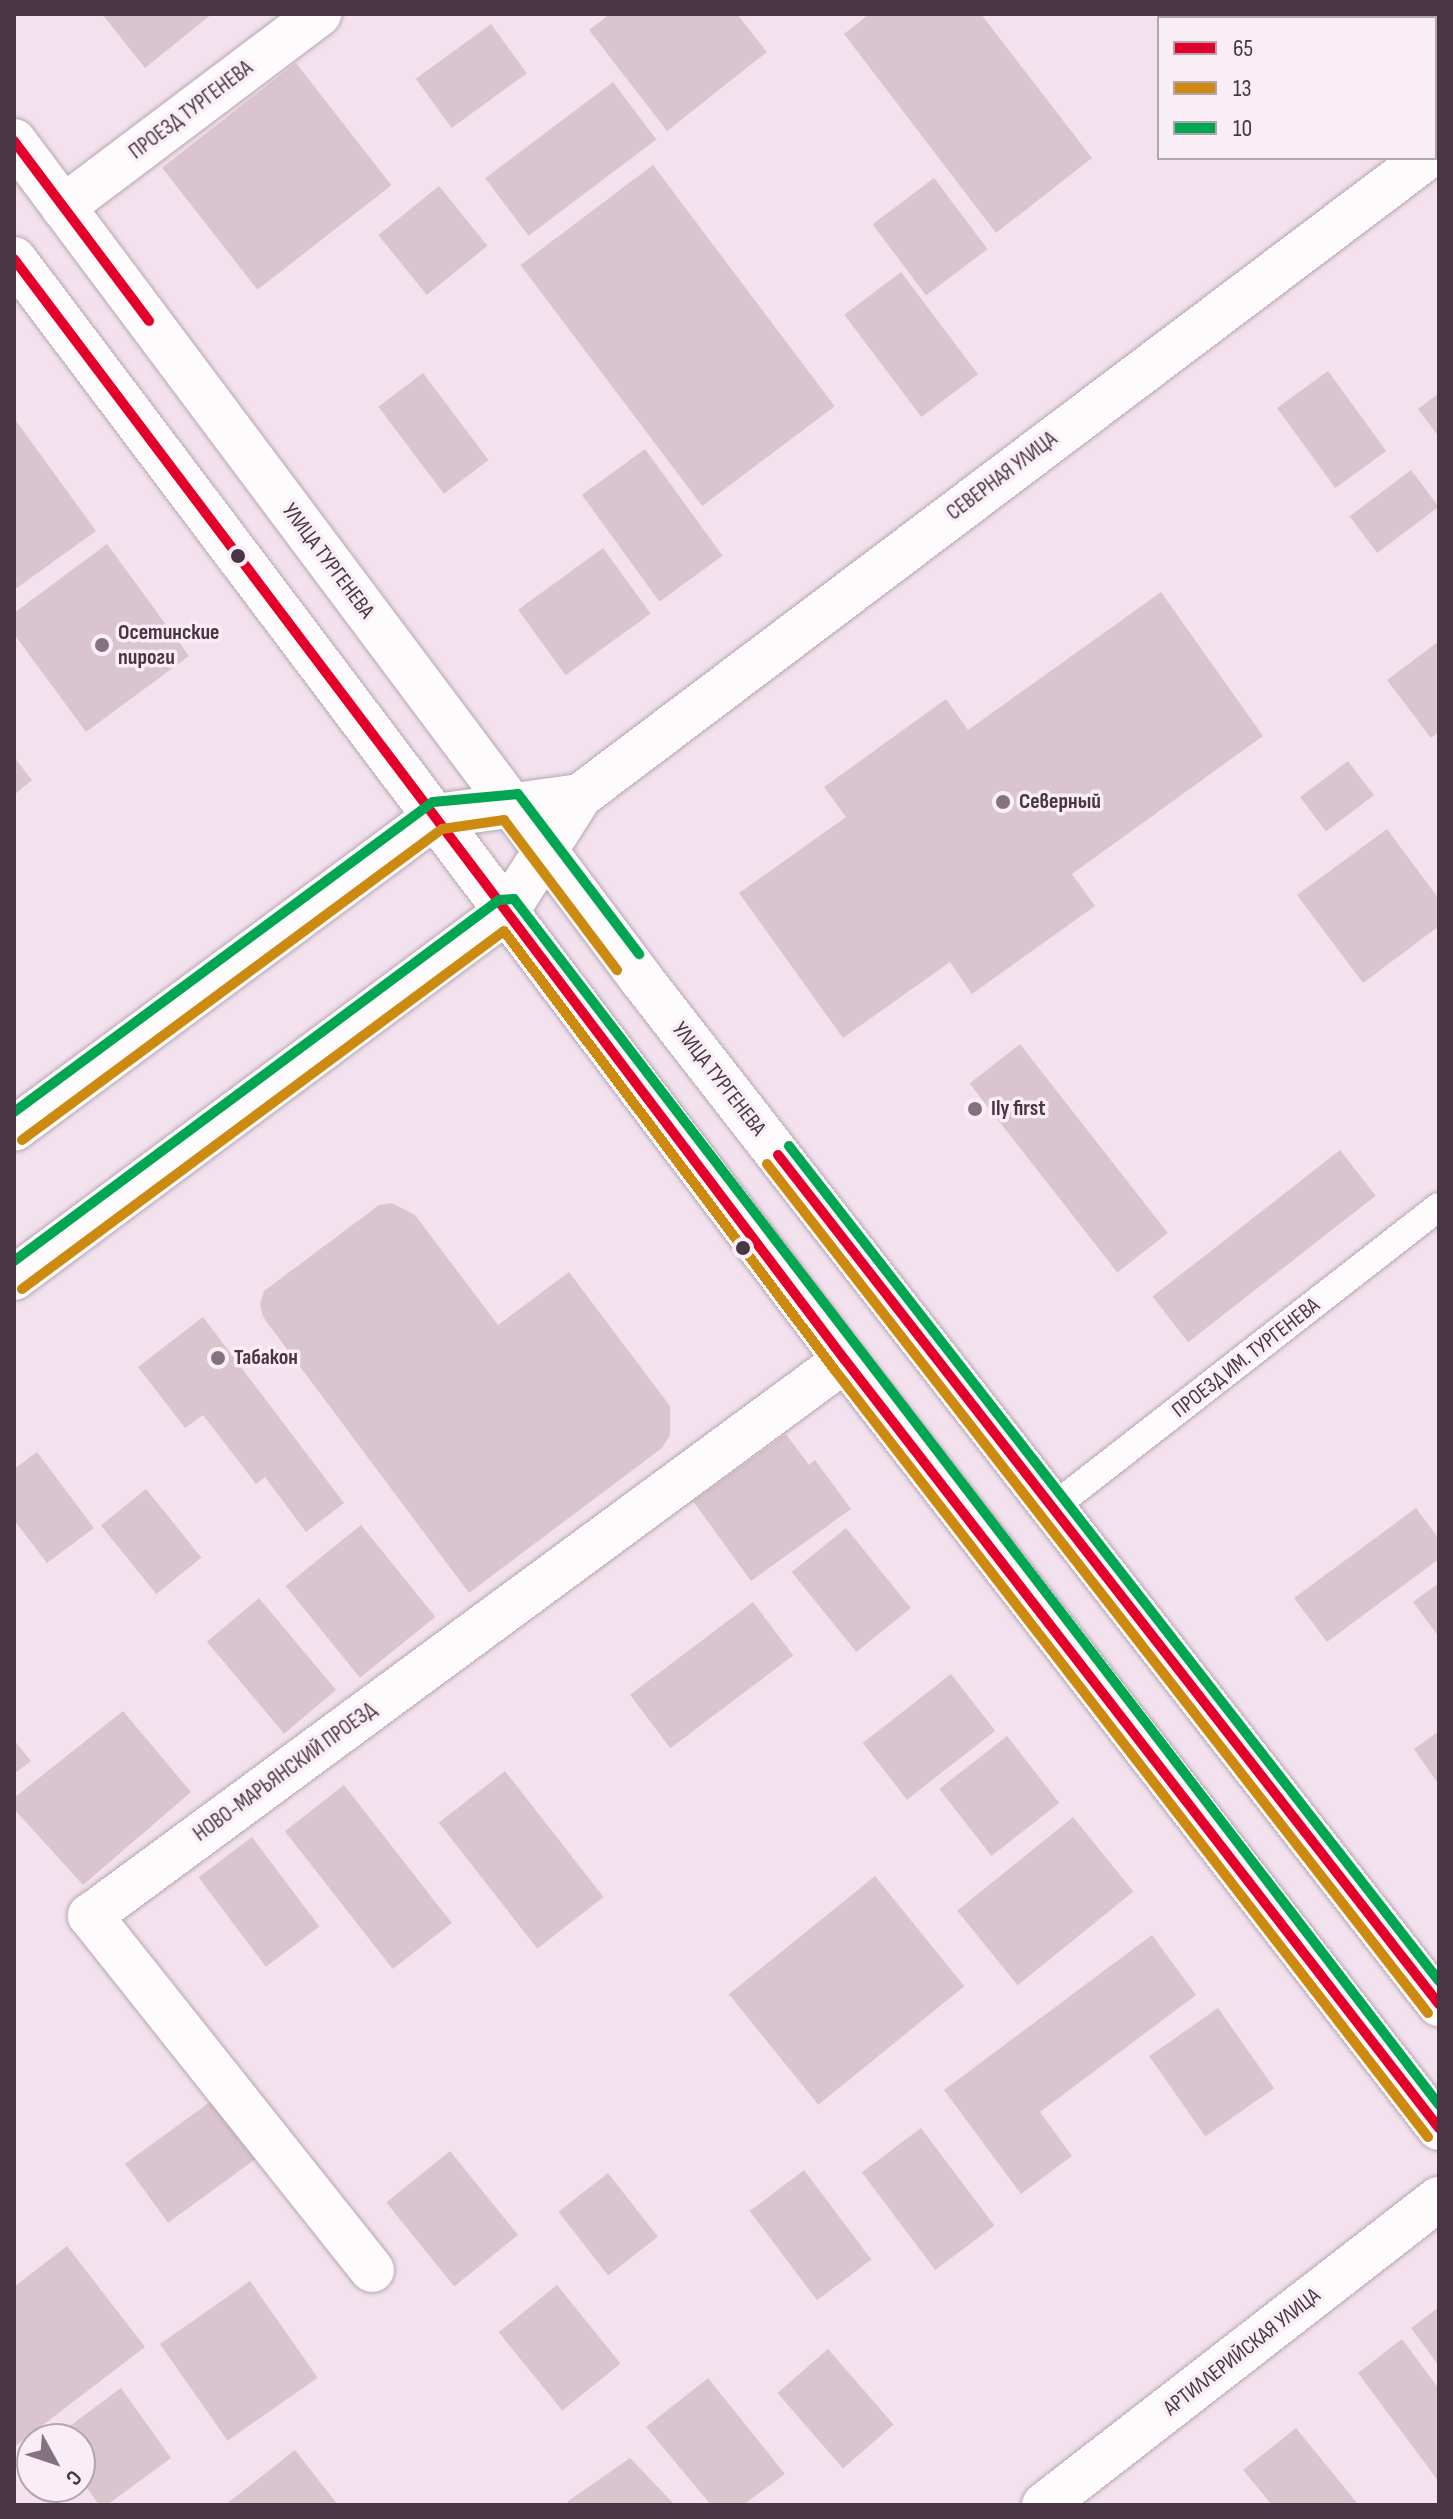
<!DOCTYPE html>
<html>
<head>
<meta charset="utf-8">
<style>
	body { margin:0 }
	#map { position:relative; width:1453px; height:2519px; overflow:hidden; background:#f3e2ee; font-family:"Sofia Sans Condensed",sans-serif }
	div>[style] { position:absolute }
	.building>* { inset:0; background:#dac5cf; transform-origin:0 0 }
	.roads { filter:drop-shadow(0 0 2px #b6a6b2) drop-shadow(0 0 2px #b6a6b2) }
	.lane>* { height:28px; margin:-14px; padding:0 14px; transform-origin:14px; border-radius:14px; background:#fdfbfc }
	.street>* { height:44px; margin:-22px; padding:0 22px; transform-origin:22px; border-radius:22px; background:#fdfbfc }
	.secondary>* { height:44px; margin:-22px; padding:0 22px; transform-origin:22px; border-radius:22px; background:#fdfbfc }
	.primary>* { height:44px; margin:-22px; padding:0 22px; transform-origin:22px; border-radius:22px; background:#fdfbfc }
	.highway>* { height:44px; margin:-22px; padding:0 22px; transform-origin:22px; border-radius:22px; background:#fdfbfc }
	.bus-1>* { height:10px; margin:-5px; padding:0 5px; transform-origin:5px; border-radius:5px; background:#e4002b }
	.bus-2>* { height:10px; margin:-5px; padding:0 5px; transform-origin:5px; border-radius:5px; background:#cc8a11 }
	.bus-3>* { height:10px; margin:-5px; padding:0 5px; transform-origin:5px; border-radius:5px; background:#00a651 }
	.dots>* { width:22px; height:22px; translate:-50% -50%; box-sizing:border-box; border:4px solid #faeef6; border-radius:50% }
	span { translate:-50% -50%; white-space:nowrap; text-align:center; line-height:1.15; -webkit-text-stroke:7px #faeef6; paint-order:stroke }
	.street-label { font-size:22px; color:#4a3545 }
	.poi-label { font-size:22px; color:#4a3545; font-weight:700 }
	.left { translate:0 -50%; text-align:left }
	.frame { position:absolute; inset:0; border:16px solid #4a3545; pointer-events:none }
	.legend { position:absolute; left:1157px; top:16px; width:280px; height:144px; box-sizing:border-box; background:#faeef6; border:2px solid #b4a4af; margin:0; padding:10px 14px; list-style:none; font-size:24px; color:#4a3545 }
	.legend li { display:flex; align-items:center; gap:16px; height:40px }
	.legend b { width:40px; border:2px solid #b4a4af }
	.north { position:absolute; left:16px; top:2423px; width:80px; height:80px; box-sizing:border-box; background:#faeef6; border:2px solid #b4a4af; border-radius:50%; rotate:130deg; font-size:22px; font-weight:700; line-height:32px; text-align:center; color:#4a3545 }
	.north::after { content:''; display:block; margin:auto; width:28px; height:36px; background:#857280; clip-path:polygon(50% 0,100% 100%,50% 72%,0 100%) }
</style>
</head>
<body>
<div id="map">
	<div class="building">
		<i style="clip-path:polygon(102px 14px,212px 14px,145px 68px)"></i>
		<i style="clip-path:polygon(610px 14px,737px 14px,767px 52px,667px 131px,589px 30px)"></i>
		<i style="clip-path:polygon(869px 14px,981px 14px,1092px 158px,996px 233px,844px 34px)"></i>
		<i style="left:1270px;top:14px;width:89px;height:5px"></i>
		<i style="left:491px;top:24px;width:61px;height:93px;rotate:54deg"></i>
		<i style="left:296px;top:63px;width:155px;height:170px;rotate:52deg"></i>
		<i style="left:613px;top:82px;width:72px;height:160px;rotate:53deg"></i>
		<i style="left:653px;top:165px;width:302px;height:166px;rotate:53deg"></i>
		<i style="left:934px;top:178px;width:89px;height:77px;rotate:53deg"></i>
		<i style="left:439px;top:186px;width:77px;height:78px;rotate:51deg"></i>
		<i style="left:901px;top:272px;width:128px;height:71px;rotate:53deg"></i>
		<i style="left:1328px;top:371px;width:99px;height:63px;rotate:54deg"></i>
		<i style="left:423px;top:373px;width:109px;height:56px;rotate:53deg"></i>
		<i style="clip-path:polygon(1439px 393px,1439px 437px,1418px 409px)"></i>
		<i style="clip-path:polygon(14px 418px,96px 531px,14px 590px)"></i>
		<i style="left:645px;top:449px;width:132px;height:78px;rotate:54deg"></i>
		<i style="left:1411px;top:470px;width:46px;height:77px;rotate:53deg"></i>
		<i style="clip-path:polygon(107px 544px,189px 656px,86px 732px,14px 634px,14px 613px)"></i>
		<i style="left:603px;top:548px;width:81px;height:105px;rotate:54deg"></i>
		<i style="clip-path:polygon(1161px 592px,1263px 736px,1072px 874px,1095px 906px,972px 994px,950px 962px,843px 1038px,739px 893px,846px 817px,824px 787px,946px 699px,968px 730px)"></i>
		<i style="clip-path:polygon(1439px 641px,1439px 732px,1431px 738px,1387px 680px)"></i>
		<i style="clip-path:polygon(14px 757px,32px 780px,14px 795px)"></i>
		<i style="left:1348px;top:761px;width:43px;height:60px;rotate:53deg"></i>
		<i style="clip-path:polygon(1387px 829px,1439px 899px,1439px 926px,1363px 983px,1297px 895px)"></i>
		<i style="left:1020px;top:1044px;width:240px;height:64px;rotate:52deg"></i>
		<i style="left:1340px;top:1150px;width:58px;height:238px;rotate:52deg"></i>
		<i style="clip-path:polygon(392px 1203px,415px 1215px,498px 1325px,569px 1272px,670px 1406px,670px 1435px,662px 1448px,469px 1593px,263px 1317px,260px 1304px,264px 1291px,379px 1205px)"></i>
		<i style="clip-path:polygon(203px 1317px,344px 1503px,306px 1532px,265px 1477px,256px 1484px,203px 1415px,185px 1428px,138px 1367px)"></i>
		<i style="clip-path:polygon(786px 1434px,809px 1465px,815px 1460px,851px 1509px,751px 1581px,693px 1501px)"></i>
		<i style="clip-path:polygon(37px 1452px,94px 1528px,47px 1563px,14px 1520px,14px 1469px)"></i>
		<i style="left:146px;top:1489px;width:88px;height:58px;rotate:51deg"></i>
		<i style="clip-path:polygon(1416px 1508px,1439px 1539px,1439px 1559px,1327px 1642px,1294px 1598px)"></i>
		<i style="left:361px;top:1525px;width:118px;height:97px;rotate:51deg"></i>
		<i style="left:846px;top:1528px;width:103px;height:70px;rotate:51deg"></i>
		<i style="clip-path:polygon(1439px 1583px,1439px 1637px,1413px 1602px)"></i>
		<i style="left:259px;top:1598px;width:120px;height:68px;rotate:50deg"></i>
		<i style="left:753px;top:1602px;width:67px;height:154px;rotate:53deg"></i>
		<i style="left:951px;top:1674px;width:72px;height:112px;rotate:52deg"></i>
		<i style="clip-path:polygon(123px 1711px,191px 1792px,83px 1885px,14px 1809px,14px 1798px)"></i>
		<i style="clip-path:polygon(1439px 1731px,1439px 1785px,1414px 1749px)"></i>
		<i style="left:1007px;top:1736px;width:85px;height:86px;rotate:52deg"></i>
		<i style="clip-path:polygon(14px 1740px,31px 1761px,14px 1774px)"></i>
		<i style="left:505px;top:1771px;width:160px;height:84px;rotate:52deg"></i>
		<i style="left:344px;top:1785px;width:175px;height:75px;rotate:52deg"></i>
		<i style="left:1073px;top:1817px;width:96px;height:149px;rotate:51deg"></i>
		<i style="left:252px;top:1837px;width:112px;height:67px;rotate:53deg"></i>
		<i style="left:875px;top:1876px;width:142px;height:188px;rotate:51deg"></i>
		<i style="clip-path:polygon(1152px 1935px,1196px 1995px,1040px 2112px,1072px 2156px,1021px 2194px,944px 2090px)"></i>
		<i style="left:1218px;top:2008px;width:98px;height:84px;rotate:55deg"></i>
		<i style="left:214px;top:2099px;width:73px;height:110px;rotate:54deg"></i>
		<i style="left:921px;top:2128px;width:122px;height:74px;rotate:53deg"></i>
		<i style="left:450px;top:2151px;width:108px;height:82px;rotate:51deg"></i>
		<i style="left:804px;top:2170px;width:112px;height:68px;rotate:53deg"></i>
		<i style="left:608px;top:2173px;width:81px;height:63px;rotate:52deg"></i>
		<i style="clip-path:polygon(67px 2246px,145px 2347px,14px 2447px,14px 2287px)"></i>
		<i style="left:250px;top:2281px;width:118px;height:110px;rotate:55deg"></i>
		<i style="left:557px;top:2285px;width:101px;height:75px;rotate:51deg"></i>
		<i style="clip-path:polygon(1439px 2307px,1439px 2366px,1411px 2328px)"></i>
		<i style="clip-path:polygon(1402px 2339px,1439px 2389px,1439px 2482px,1358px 2373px)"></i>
		<i style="left:828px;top:2349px;width:100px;height:67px;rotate:49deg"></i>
		<i style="clip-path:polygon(708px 2378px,785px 2474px,743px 2505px,711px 2505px,646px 2427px)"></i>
		<i style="clip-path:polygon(121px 2388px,171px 2458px,107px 2505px,99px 2505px,80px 2478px,80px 2439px,52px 2439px)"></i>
		<i style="clip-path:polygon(1296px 2428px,1357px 2503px,1355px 2505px,1272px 2505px,1243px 2470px)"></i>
		<i style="clip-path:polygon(295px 2450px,338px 2505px,225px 2505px)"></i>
		<i style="clip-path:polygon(630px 2458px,675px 2505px,569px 2505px,567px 2502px)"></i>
	</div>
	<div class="roads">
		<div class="lane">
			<i style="left:1052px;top:1508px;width:490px;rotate:-37.9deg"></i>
		</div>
		<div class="street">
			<i style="left:63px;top:207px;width:321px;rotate:-37deg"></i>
			<i style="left:372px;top:2270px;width:453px;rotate:-128.5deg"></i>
			<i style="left:90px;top:1916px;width:938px;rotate:-36.37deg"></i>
			<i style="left:1044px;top:2505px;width:500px;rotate:-37.8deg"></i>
		</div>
		<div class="secondary">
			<i style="left:580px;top:796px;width:1060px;rotate:-37.02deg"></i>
		</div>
		<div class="primary">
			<i style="left:14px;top:1129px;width:525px;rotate:-36.56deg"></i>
			<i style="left:436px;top:816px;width:145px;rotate:-7.9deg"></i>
			<i style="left:14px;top:1278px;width:615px;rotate:-36.66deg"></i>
			<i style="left:507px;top:911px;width:136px;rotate:-57.6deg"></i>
		</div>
		<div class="highway">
			<i style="left:14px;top:141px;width:1048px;rotate:53.18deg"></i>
			<i style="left:642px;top:980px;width:1298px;rotate:52.11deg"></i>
			<i style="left:14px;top:259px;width:1379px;rotate:52.96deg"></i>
			<i style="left:845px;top:1360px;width:971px;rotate:52.28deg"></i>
		</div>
	</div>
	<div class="bus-1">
		<i style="left:14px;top:141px;width:225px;rotate:53.1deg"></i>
		<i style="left:14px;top:259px;width:1379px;rotate:52.96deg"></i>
		<i style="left:845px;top:1360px;width:971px;rotate:52.28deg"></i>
		<i style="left:778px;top:1155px;width:1076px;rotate:52.1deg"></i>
	</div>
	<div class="bus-2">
		<i style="left:22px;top:1140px;width:523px;rotate:-36.52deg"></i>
		<i style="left:442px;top:829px;width:63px;rotate:-8.3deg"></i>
		<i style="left:504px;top:820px;width:188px;rotate:53deg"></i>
		<i style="left:767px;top:1164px;width:1076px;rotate:52.1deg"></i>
		<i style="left:22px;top:1289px;width:600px;rotate:-36.6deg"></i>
		<i style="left:504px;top:931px;width:548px;rotate:53deg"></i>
		<i style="left:834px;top:1369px;width:971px;rotate:52.28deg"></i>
	</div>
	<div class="bus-3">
		<i style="left:14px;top:1112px;width:521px;rotate:-36.5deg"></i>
		<i style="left:433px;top:802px;width:85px;rotate:-5.4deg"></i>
		<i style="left:518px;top:794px;width:201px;rotate:52.9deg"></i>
		<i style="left:789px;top:1146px;width:1058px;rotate:52.1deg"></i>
		<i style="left:14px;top:1261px;width:605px;rotate:-36.66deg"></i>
		<i style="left:499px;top:900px;width:15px;rotate:-4deg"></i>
		<i style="left:514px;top:899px;width:1520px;rotate:52.51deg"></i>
	</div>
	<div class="dots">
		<i style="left:238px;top:556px;background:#4a3545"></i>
		<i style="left:102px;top:645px;background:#857280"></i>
		<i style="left:1003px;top:802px;background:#857280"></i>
		<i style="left:975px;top:1109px;background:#857280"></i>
		<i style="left:743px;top:1248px;background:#4a3545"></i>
		<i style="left:218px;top:1358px;background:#857280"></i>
	</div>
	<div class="street-label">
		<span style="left:191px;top:110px;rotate:-37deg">ПРОЕЗД ТУРГЕНЕВА</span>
		<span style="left:1002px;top:476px;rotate:-37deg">СЕВЕРНАЯ УЛИЦА</span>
		<span style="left:328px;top:561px;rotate:53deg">УЛИЦА ТУРГЕНЕВА</span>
		<span style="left:719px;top:1079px;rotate:52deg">УЛИЦА ТУРГЕНЕВА</span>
		<span style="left:1246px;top:1358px;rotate:-38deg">ПРОЕЗД ИМ. ТУРГЕНЕВА</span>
		<span style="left:285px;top:1772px;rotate:-36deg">НОВО-МАРЬЯНСКИЙ ПРОЕЗД</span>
		<span style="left:1242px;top:2352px;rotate:-38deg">АРТИЛЛЕРИЙСКАЯ УЛИЦА</span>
	</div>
	<div class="poi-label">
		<span class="left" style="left:118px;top:645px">Осетинские<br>пироги</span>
		<span class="left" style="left:1019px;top:802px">Северный</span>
		<span class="left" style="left:991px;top:1109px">Ily first</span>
		<span class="left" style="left:234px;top:1358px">Табакон</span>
	</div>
	<div class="frame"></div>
	<ul class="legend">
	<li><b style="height:10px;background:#e4002b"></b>65</li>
	<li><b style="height:10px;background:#cc8a11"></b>13</li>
	<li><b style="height:10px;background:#00a651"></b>10</li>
	</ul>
	<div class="north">С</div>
</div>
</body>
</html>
